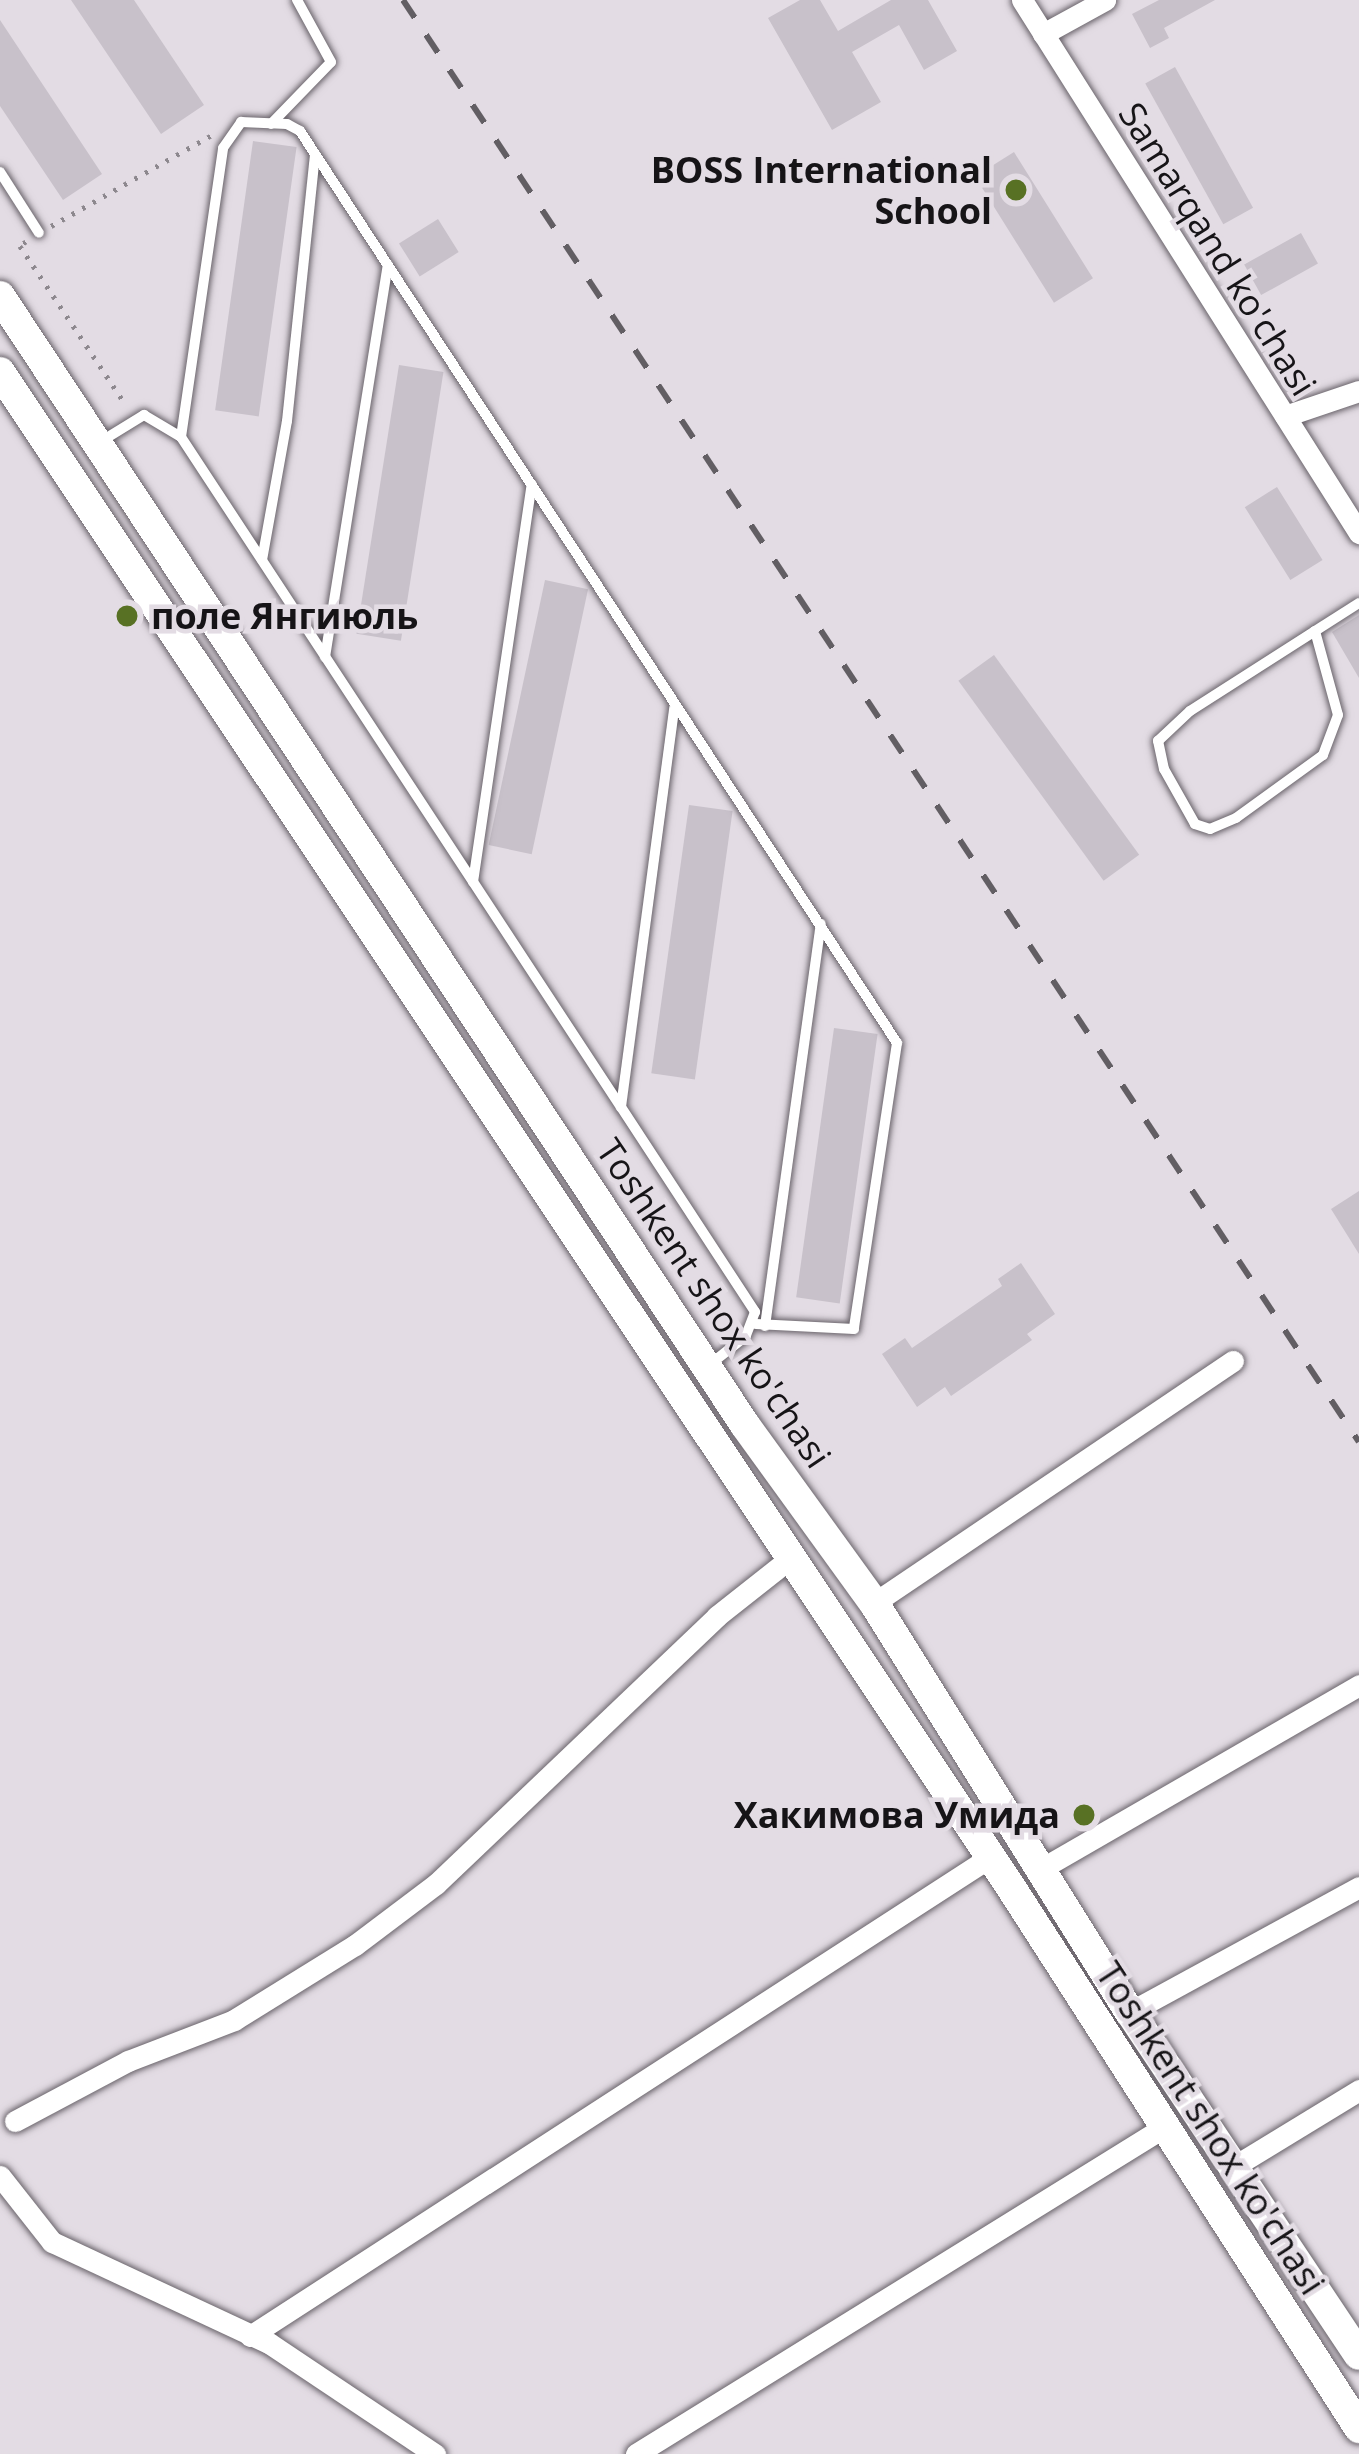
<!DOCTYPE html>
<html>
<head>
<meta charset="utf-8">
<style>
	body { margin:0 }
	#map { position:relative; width:1359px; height:2454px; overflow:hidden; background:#e3dce4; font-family:"Open Sans",sans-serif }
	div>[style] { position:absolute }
	.building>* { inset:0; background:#c8c1ca; transform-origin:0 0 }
	.path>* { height:4.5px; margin-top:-2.25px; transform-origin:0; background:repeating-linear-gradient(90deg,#8d888e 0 3px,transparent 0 12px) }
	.roads { filter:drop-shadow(0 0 3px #69636a) drop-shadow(0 0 3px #69636a) }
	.service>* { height:10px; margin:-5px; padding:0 5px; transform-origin:5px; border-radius:5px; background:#fff }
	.minor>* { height:21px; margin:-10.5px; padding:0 10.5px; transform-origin:10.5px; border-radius:10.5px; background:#fff }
	.primary>* { height:30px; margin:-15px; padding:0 15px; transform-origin:15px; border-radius:15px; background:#fff }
	.rail>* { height:6px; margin-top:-3px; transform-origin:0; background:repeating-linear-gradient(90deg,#625e63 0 21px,transparent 0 42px) }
	.dots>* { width:33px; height:33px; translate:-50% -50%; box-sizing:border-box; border:6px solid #e3dce4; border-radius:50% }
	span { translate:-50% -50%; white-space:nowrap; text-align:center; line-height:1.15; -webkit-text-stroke:9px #e3dce4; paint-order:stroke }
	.poi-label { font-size:36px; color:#161417; font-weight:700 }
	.right { translate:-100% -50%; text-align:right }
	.left { translate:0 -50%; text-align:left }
	.street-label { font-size:36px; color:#161417 }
</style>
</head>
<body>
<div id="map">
	<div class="building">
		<i style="clip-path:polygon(71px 0,134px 0,204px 105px,161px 134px)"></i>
		<i style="clip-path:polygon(800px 0,820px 0,838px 31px,891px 0,928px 0,957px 51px,924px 70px,899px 25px,852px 52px,881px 102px,832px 130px,768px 18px)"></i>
		<i style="clip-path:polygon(1159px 0,1215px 0,1164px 28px,1169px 38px,1150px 48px,1132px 14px)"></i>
		<i style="clip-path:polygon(0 20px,102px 174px,63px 200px,0 106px)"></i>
		<i style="left:1175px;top:67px;width:161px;height:34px;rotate:61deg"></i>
		<i style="left:253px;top:141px;width:44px;height:272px;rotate:8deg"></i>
		<i style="left:1014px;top:152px;width:149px;height:46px;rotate:58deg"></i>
		<i style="left:438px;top:219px;width:39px;height:46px;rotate:58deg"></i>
		<i style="left:1301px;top:233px;width:35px;height:65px;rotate:61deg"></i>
		<i style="left:399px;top:365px;width:45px;height:272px;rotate:9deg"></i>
		<i style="left:1277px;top:487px;width:86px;height:38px;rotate:58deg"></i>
		<i style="left:545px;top:580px;width:44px;height:271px;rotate:12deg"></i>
		<i style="clip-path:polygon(1359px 615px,1359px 678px,1332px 632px)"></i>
		<i style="left:994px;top:655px;width:247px;height:44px;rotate:54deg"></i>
		<i style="left:689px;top:805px;width:44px;height:271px;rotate:8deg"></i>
		<i style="left:834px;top:1028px;width:44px;height:272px;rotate:8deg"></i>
		<i style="clip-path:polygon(1359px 1191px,1359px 1254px,1331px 1209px)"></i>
		<i style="clip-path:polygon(1021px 1263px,1055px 1314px,1027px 1334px,1032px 1340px,951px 1396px,945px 1387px,917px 1407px,882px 1354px,905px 1338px,912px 1348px,1002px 1286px,998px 1279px)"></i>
	</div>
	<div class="path">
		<i style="left:51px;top:226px;width:191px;rotate:-29.5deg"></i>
		<i style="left:26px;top:242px;width:7px;rotate:146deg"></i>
		<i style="left:20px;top:246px;width:191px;rotate:56.3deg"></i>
	</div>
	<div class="roads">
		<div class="service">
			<i style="left:271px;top:124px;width:86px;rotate:-45.9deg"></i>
			<i style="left:331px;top:62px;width:71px;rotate:-118.7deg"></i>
			<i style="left:0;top:172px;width:72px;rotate:57.4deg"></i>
			<i style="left:181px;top:437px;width:292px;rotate:-81.7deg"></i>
			<i style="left:223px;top:148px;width:32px;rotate:-55deg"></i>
			<i style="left:241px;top:122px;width:46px;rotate:2.5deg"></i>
			<i style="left:287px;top:124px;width:15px;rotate:28deg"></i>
			<i style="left:300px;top:131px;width:1090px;rotate:56.79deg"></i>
			<i style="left:897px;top:1043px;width:289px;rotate:98.6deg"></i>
			<i style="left:854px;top:1329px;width:98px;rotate:-177.1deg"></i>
			<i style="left:100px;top:442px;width:52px;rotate:-31.5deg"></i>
			<i style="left:144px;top:415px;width:43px;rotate:30.7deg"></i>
			<i style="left:181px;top:437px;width:802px;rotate:56.71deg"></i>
			<i style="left:621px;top:1107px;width:245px;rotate:56.8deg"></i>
			<i style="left:755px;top:1312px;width:26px;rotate:111deg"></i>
			<i style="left:746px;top:1336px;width:48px;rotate:141.7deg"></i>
			<i style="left:262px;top:560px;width:141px;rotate:-79.8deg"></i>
			<i style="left:287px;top:421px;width:268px;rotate:-84deg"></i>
			<i style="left:1315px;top:631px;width:87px;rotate:74.7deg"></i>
			<i style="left:1338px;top:715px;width:43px;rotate:110.6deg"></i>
			<i style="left:1323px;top:755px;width:107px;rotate:144.1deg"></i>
			<i style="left:1236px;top:818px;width:28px;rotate:157deg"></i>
			<i style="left:1210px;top:829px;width:16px;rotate:-162deg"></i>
			<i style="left:1195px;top:824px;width:63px;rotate:-119.4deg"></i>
			<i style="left:1164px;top:769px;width:29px;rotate:-102deg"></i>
			<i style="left:1158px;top:741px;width:44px;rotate:-43.2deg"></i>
			<i style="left:1190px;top:711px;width:148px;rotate:-32.6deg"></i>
			<i style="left:1315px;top:631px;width:52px;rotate:-32.5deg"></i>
			<i style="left:325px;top:657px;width:397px;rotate:-80.9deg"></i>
			<i style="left:473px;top:882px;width:402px;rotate:-81.6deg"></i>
			<i style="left:621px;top:1107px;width:402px;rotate:-82.4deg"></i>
			<i style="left:765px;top:1326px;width:406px;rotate:-82.1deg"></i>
		</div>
		<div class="minor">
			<i style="left:1022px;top:0;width:631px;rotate:57.7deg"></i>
			<i style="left:1043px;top:34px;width:71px;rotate:-28.7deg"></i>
			<i style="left:1285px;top:416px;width:78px;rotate:-18.7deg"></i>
			<i style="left:874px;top:1603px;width:433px;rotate:-34deg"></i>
			<i style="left:1039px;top:1870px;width:370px;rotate:-30deg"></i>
			<i style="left:1130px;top:2012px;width:261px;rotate:-28.6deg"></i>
			<i style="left:15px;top:2121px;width:128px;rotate:-28deg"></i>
			<i style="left:128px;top:2061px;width:114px;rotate:-21.1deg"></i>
			<i style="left:234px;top:2020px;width:142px;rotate:-31.8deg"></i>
			<i style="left:355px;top:1945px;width:101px;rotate:-37deg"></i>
			<i style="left:436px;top:1884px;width:388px;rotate:-43.6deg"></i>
			<i style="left:717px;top:1616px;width:90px;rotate:-38.3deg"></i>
			<i style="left:1233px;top:2167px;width:148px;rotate:-31.4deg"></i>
			<i style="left:0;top:2176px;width:84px;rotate:51.8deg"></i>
			<i style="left:52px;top:2242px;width:239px;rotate:25deg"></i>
			<i style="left:269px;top:2343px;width:200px;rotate:33.8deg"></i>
			<i style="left:250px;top:2336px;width:881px;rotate:-32.91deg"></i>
			<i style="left:636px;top:2454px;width:617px;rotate:-31.76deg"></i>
		</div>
		<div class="primary">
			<i style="left:0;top:296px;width:1353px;rotate:56.58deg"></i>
			<i style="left:745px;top:1425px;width:220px;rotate:54.1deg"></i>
			<i style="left:874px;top:1603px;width:483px;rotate:58deg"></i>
			<i style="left:1130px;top:2012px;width:412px;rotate:56.3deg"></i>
			<i style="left:0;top:372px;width:1820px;rotate:56.29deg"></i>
			<i style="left:1010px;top:1886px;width:645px;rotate:57.22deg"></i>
		</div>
	</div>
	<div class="rail">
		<i style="left:403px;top:0;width:1730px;rotate:56.46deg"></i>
	</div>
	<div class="dots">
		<i style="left:1016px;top:190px;background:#587124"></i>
		<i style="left:127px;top:616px;background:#587124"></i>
		<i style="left:1084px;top:1815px;background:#587124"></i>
	</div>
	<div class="poi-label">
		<span class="right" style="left:992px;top:190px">BOSS International<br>School</span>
		<span class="left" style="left:151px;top:616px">поле Янгиюль</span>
		<span class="right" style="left:1060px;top:1815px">Хакимова Умида</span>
	</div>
	<div class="street-label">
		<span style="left:1218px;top:249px;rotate:58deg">Samarqand ko'chasi</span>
		<span style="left:714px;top:1303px;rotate:56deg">Toshkent shox ko'chasi</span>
		<span style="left:1211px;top:2128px;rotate:57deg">Toshkent shox ko'chasi</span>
	</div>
</div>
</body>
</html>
